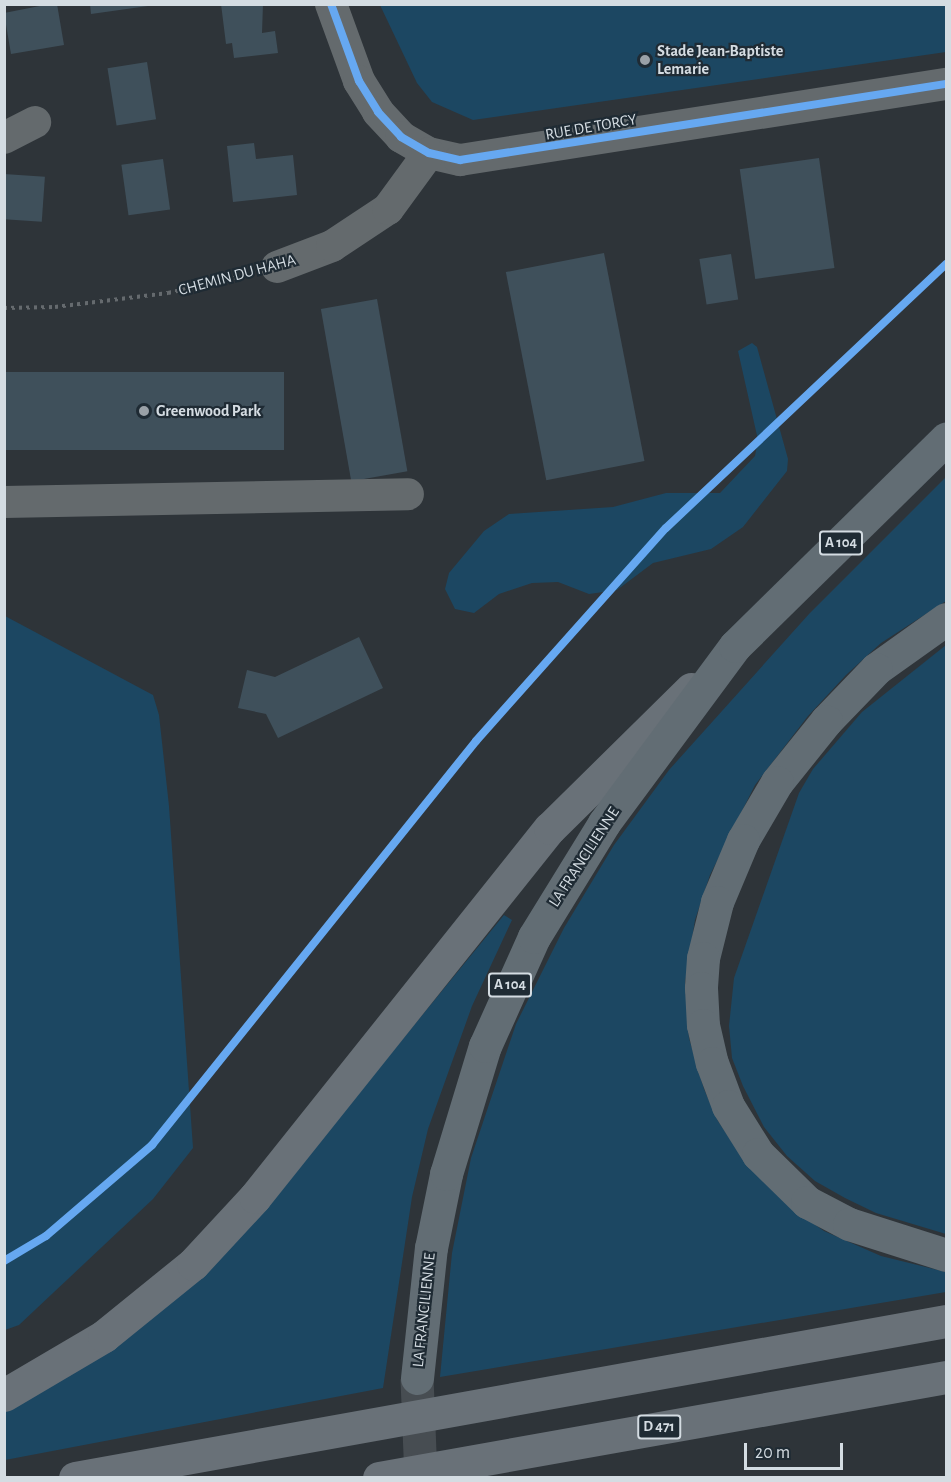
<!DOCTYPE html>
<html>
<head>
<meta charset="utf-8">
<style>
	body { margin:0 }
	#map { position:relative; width:951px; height:1482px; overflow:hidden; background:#2e3439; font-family:"Alegreya Sans",sans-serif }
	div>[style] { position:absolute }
	.green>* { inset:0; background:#1c4762 }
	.building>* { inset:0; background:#3f505b; transform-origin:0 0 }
	.highway-tunnel>* { height:33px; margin-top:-16.5px; transform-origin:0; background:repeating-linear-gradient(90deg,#474d52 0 33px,transparent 0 49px) }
	.path>* { height:4px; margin-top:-2px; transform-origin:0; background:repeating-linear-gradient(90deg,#656a6e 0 3px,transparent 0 7.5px) }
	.minor>* { height:32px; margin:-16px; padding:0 16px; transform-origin:16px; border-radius:16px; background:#646a6d }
	.major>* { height:33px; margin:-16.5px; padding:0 16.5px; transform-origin:16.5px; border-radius:16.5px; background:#697178 }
	.highway>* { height:33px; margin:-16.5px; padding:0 16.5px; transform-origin:16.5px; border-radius:16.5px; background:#626d74 }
	.cycleway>* { height:8px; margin:-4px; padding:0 4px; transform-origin:4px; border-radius:4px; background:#66a8f1 }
	.dots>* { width:16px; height:16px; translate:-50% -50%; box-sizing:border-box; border:3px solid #1f2b34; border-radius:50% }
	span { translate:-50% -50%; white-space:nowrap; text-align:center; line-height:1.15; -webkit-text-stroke:4.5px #1f2b34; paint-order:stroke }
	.shield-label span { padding:2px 4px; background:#1f2b34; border:2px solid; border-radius:4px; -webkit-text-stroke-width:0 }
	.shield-label { font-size:15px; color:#d4dce2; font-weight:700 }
	.poi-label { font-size:16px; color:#d4dce2; font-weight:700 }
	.left { translate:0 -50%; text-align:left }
	.street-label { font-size:16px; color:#d4dce2 }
	.frame { position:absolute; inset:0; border:6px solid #d4dce2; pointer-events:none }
	.scale { position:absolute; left:744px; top:1443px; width:99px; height:27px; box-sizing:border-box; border:3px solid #d4dce2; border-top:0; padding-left:8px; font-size:18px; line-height:21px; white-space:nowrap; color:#d4dce2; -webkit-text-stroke:4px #1f2b34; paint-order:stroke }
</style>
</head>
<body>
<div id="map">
	<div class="green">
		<i style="clip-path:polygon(380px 5px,946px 5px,946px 52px,473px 120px,432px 102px,417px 83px)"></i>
		<i style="clip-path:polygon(752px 343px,757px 347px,788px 459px,787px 471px,743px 527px,711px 549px,653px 563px,617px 590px,589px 594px,558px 582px,532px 583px,499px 594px,474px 613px,455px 609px,445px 589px,449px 573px,484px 531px,509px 514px,613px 507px,666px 493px,720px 493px,755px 456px,758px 440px,738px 351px)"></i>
		<i style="clip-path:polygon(946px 477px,946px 601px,881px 643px,846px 675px,808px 716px,755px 785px,710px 875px,695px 920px,685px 983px,689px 1038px,704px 1089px,718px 1121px,746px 1163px,791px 1208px,824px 1231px,881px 1256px,946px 1272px,946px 1292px,440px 1377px,452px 1253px,471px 1158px,516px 1024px,564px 928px,614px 845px,669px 770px,809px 614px)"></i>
		<i style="clip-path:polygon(5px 616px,153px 695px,159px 715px,169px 806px,193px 1148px,153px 1199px,19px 1325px,5px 1330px)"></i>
		<i style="clip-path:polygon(946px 645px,946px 1234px,876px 1213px,845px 1198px,815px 1181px,787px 1156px,764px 1127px,743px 1086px,732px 1058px,729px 1026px,734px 978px,799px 793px,813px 769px,862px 712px)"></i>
		<i style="clip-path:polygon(504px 915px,512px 920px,472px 1006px,428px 1129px,412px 1197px,383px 1388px,5px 1460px,5px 1407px,294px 1172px)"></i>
	</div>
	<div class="building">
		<i style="clip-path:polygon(50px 4px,57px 4px,64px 45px,11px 54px,4px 13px)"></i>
		<i style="clip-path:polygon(90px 4px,148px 4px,148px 6px,91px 14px)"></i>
		<i style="clip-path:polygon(221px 4px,263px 4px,262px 33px,275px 31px,278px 53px,234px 58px,232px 43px,226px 44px)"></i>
		<i style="left:147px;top:62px;width:58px;height:40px;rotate:81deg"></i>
		<i style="clip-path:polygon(254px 143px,256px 159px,293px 155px,297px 195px,233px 202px,227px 146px)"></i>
		<i style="left:819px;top:158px;width:111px;height:80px;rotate:82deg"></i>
		<i style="left:163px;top:159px;width:51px;height:42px;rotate:82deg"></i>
		<i style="left:4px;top:174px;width:41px;height:45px;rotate:4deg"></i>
		<i style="left:604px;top:253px;width:212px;height:100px;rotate:79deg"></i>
		<i style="left:731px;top:254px;width:46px;height:32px;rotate:81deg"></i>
		<i style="left:377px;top:299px;width:175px;height:57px;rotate:80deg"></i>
		<i style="left:284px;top:372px;width:78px;height:280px;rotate:90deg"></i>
		<i style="clip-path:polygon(359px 637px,383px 688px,278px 738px,266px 714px,238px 708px,247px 670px,275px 677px)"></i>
	</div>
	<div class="highway-tunnel">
		<i style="left:417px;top:1378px;width:100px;rotate:87.7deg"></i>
	</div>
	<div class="path">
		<i style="left:4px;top:308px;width:51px;rotate:-1.1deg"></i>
		<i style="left:55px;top:307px;width:114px;rotate:-7.1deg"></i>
		<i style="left:168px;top:293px;width:81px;rotate:-12.8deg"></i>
	</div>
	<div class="minor">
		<i style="left:331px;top:4px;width:82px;rotate:70deg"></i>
		<i style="left:359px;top:81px;width:36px;rotate:58deg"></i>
		<i style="left:378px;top:112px;width:34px;rotate:47deg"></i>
		<i style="left:401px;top:137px;width:32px;rotate:30deg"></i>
		<i style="left:429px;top:153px;width:32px;rotate:13deg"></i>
		<i style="left:460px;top:160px;width:492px;rotate:-8.9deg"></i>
		<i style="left:4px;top:138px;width:35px;rotate:-27deg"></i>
		<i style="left:277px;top:267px;width:59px;rotate:-20.9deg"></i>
		<i style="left:332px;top:246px;width:67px;rotate:-33.5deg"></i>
		<i style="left:388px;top:209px;width:69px;rotate:-53.8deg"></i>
		<i style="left:4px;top:502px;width:404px;rotate:-1.1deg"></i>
	</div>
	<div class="major">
		<i style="left:4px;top:1395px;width:116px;rotate:-30.5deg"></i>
		<i style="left:104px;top:1336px;width:114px;rotate:-39deg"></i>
		<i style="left:193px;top:1264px;width:91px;rotate:-47.2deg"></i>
		<i style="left:255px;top:1197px;width:472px;rotate:-51.4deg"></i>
		<i style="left:550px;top:828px;width:198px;rotate:-44.6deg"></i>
		<i style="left:75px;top:1478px;width:885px;rotate:-10.22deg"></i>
		<i style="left:379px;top:1478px;width:576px;rotate:-10.1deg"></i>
	</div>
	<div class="highway">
		<i style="left:946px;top:619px;width:86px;rotate:144.5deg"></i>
		<i style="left:876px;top:669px;width:72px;rotate:133.9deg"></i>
		<i style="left:826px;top:721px;width:78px;rotate:128.8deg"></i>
		<i style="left:777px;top:782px;width:67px;rotate:120.4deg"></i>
		<i style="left:743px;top:840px;width:67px;rotate:112.8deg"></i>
		<i style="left:717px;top:902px;width:58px;rotate:104deg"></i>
		<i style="left:703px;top:958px;width:30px;rotate:94deg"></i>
		<i style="left:701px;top:988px;width:37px;rotate:87deg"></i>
		<i style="left:703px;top:1025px;width:39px;rotate:77deg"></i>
		<i style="left:712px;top:1063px;width:46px;rotate:69.6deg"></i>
		<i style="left:728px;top:1106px;width:57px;rotate:58deg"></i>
		<i style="left:758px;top:1154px;width:69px;rotate:44.4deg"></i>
		<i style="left:807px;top:1202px;width:47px;rotate:27.6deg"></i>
		<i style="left:849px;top:1224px;width:102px;rotate:17.7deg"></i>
		<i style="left:417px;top:1378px;width:131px;rotate:-83.9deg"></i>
		<i style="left:431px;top:1248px;width:76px;rotate:-78.5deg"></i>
		<i style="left:446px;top:1174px;width:134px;rotate:-73.1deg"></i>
		<i style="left:485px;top:1046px;width:120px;rotate:-65.8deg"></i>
		<i style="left:534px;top:937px;width:134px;rotate:-58.4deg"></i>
		<i style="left:604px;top:823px;width:220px;rotate:-53.5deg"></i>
		<i style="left:735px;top:646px;width:296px;rotate:-44.5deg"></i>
	</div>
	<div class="cycleway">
		<i style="left:331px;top:4px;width:82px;rotate:70deg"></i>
		<i style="left:359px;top:81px;width:36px;rotate:58deg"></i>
		<i style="left:378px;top:112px;width:34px;rotate:47deg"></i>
		<i style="left:401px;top:137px;width:32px;rotate:30deg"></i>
		<i style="left:429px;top:153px;width:32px;rotate:13deg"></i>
		<i style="left:460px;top:160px;width:492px;rotate:-8.9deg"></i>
		<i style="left:4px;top:1261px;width:49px;rotate:-30.8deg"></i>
		<i style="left:46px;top:1236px;width:140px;rotate:-40.6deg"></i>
		<i style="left:152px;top:1145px;width:518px;rotate:-51.27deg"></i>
		<i style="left:476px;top:741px;width:285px;rotate:-48.3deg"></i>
		<i style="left:666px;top:528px;width:385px;rotate:-43.3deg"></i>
	</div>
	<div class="dots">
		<i style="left:645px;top:60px;background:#9aa1a7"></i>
		<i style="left:144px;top:411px;background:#9aa1a7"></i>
	</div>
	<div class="shield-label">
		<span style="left:841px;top:543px">A 104</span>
		<span style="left:510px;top:985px">A 104</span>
		<span style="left:659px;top:1427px">D 471</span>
	</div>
	<div class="poi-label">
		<span class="left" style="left:657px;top:60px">Stade Jean-Baptiste<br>Lemarie</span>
		<span class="left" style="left:156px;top:411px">Greenwood Park</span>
	</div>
	<div class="street-label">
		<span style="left:591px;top:127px;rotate:-10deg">RUE DE TORCY</span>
		<span style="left:237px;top:275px;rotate:-15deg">CHEMIN DU HAHA</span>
		<span style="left:584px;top:857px;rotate:-57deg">LA FRANCILIENNE</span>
		<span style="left:424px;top:1310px;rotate:-84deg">LA FRANCILIENNE</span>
	</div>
	<div class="frame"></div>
	<div class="scale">20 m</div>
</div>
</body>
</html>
